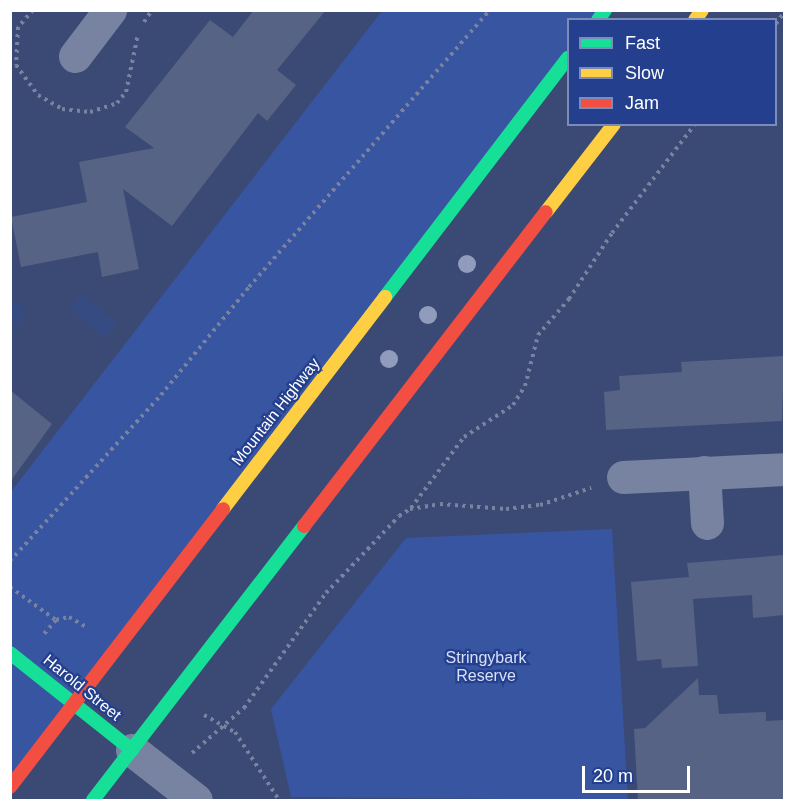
<!DOCTYPE html>
<html>
<head>
<meta charset="utf-8">
<style>
	body { margin:0 }
	#map { position:relative; width:795px; height:811px; overflow:hidden; background:#3b4a75; font-family:Helvetica,sans-serif }
	div>[style] { position:absolute }
	.green>* { inset:0; background:#3855a2 }
	.water>* { inset:0; background:#374b83; transform-origin:0 0 }
	.building>* { inset:0; background:#566385 }
	.path>* { height:4px; margin-top:-2px; transform-origin:0; background:repeating-linear-gradient(90deg,#7783a0 0 3px,transparent 0 7.5px) }
	.street>* { height:33px; margin:-16.5px; padding:0 16.5px; transform-origin:16.5px; border-radius:16.5px; background:#7783a0 }
	.fast>* { height:14px; margin:-7px; padding:0 7px; transform-origin:7px; border-radius:7px; background:#16e098 }
	.slow>* { height:14px; margin:-7px; padding:0 7px; transform-origin:7px; border-radius:7px; background:#ffcf43 }
	.jam>* { height:14px; margin:-7px; padding:0 7px; transform-origin:7px; border-radius:7px; background:#f24e42 }
	.trees>* { width:18px; height:18px; margin:-9px; border-radius:50%; background:#919cbd }
	span { translate:-50% -50%; white-space:nowrap; text-align:center; line-height:1.15; -webkit-text-stroke:4.5px #233f8d; paint-order:stroke }
	.street-label { font-size:16px; color:#fff }
	.park-label { font-size:16px; color:#d7e0f8 }
	.frame { position:absolute; inset:0; border:12px solid #fff; pointer-events:none }
	.legend { position:absolute; left:567px; top:18px; width:210px; height:108px; box-sizing:border-box; background:#233f8d; border:2px solid #7b8cbb; margin:0; padding:8px 10px; list-style:none; font-size:18px; color:#fff }
	.legend li { display:flex; align-items:center; gap:12px; height:30px }
	.legend b { width:30px; border:2px solid #7b8cbb }
	.scale { position:absolute; left:582px; top:766px; width:108px; height:27px; box-sizing:border-box; border:3px solid #fff; border-top:0; padding-left:8px; font-size:18px; line-height:21px; white-space:nowrap; color:#fff; -webkit-text-stroke:4px #233f8d; paint-order:stroke }
</style>
</head>
<body>
<div id="map">
	<div class="green">
		<i style="clip-path:polygon(382px 11px,602px 11px,595px 19px,568px 20px,568px 53px,11px 787px,10px 493px)"></i>
		<i style="clip-path:polygon(612px 529px,628px 800px,291px 797px,271px 709px,406px 538px)"></i>
	</div>
	<div class="water">
		<i style="left:81px;top:294px;width:46px;height:19px;rotate:39deg"></i>
		<i style="clip-path:polygon(10px 299px,21px 305px,25px 315px,14px 330px)"></i>
	</div>
	<div class="building">
		<i style="clip-path:polygon(254px 10px,326px 10px,277px 70px,296px 85px,267px 121px,258px 113px,172px 226px,123px 189px,139px 269px,102px 277px,98px 252px,21px 267px,11px 217px,87px 202px,79px 162px,154px 148px,125px 127px,210px 20px,233px 37px)"></i>
		<i style="clip-path:polygon(784px 356px,782px 421px,606px 430px,604px 392px,620px 390px,619px 376px,682px 372px,681px 362px)"></i>
		<i style="clip-path:polygon(10px 390px,52px 424px,10px 482px)"></i>
		<i style="clip-path:polygon(784px 555px,784px 615px,753px 618px,752px 595px,693px 599px,698px 666px,662px 668px,661px 659px,637px 661px,631px 582px,689px 577px,687px 563px)"></i>
		<i style="clip-path:polygon(698px 678px,699px 695px,717px 695px,719px 714px,766px 712px,766px 721px,784px 720px,784px 801px,638px 801px,634px 729px,645px 728px)"></i>
	</div>
	<div class="path">
		<i style="left:33px;top:10px;width:23px;rotate:131deg"></i>
		<i style="left:18px;top:27px;width:38px;rotate:93deg"></i>
		<i style="left:16px;top:65px;width:37px;rotate:54deg"></i>
		<i style="left:38px;top:95px;width:28px;rotate:30deg"></i>
		<i style="left:62px;top:109px;width:28px;rotate:6deg"></i>
		<i style="left:90px;top:112px;width:28px;rotate:-18deg"></i>
		<i style="left:117px;top:103px;width:14px;rotate:-51deg"></i>
		<i style="left:126px;top:92px;width:59px;rotate:-78.3deg"></i>
		<i style="left:144px;top:22px;width:14px;rotate:-56deg"></i>
		<i style="left:776px;top:24px;width:14px;rotate:-56deg"></i>
		<i style="left:411px;top:508px;width:89px;rotate:-53.3deg"></i>
		<i style="left:464px;top:437px;width:59px;rotate:-33.1deg"></i>
		<i style="left:513px;top:405px;width:22px;rotate:-58deg"></i>
		<i style="left:525px;top:386px;width:53px;rotate:-75.7deg"></i>
		<i style="left:538px;top:335px;width:48px;rotate:-49.3deg"></i>
		<i style="left:569px;top:299px;width:79px;rotate:-56.9deg"></i>
		<i style="left:612px;top:233px;width:137px;rotate:-52.7deg"></i>
		<i style="left:10px;top:561px;width:224px;rotate:-47.7deg"></i>
		<i style="left:161px;top:395px;width:139px;rotate:-50.8deg"></i>
		<i style="left:249px;top:287px;width:367px;rotate:-49deg"></i>
		<i style="left:10px;top:587px;width:57px;rotate:35.7deg"></i>
		<i style="left:56px;top:620px;width:18px;rotate:131deg"></i>
		<i style="left:56px;top:620px;width:13px;rotate:-13deg"></i>
		<i style="left:69px;top:617px;width:22px;rotate:30deg"></i>
		<i style="left:204px;top:715px;width:35px;rotate:29deg"></i>
		<i style="left:235px;top:732px;width:81px;rotate:57.1deg"></i>
		<i style="left:192px;top:753px;width:69px;rotate:-40.9deg"></i>
		<i style="left:244px;top:708px;width:141px;rotate:-54.5deg"></i>
		<i style="left:326px;top:593px;width:106px;rotate:-46.5deg"></i>
		<i style="left:399px;top:516px;width:13px;rotate:-32deg"></i>
		<i style="left:410px;top:509px;width:30px;rotate:-9deg"></i>
		<i style="left:440px;top:504px;width:66px;rotate:4.3deg"></i>
		<i style="left:506px;top:509px;width:34px;rotate:-7deg"></i>
		<i style="left:540px;top:505px;width:54px;rotate:-18.4deg"></i>
	</div>
	<div class="street">
		<i style="left:75px;top:56px;width:58px;rotate:-52.7deg"></i>
		<i style="left:704px;top:472px;width:51px;rotate:86.6deg"></i>
		<i style="left:623px;top:477px;width:161px;rotate:-2.8deg"></i>
		<i style="left:132px;top:750px;width:81px;rotate:38deg"></i>
	</div>
	<div class="fast">
		<i style="left:598px;top:20px;width:12px;rotate:-55deg"></i>
		<i style="left:385px;top:297px;width:301px;rotate:-52.6deg"></i>
		<i style="left:10px;top:653px;width:156px;rotate:38.5deg"></i>
		<i style="left:93px;top:800px;width:346px;rotate:-52.4deg"></i>
	</div>
	<div class="slow">
		<i style="left:695px;top:20px;width:12px;rotate:-55deg"></i>
		<i style="left:546px;top:212px;width:111px;rotate:-52.3deg"></i>
		<i style="left:223px;top:509px;width:267px;rotate:-52.6deg"></i>
	</div>
	<div class="jam">
		<i style="left:304px;top:526px;width:396px;rotate:-52.4deg"></i>
		<i style="left:10px;top:787px;width:350px;rotate:-52.5deg"></i>
	</div>
	<div class="trees">
		<i style="left:467px;top:264px"></i>
		<i style="left:428px;top:315px"></i>
		<i style="left:389px;top:359px"></i>
	</div>
	<div class="street-label">
		<span style="left:276px;top:412px;rotate:-52deg">Mountain Highway</span>
		<span style="left:82px;top:688px;rotate:39deg">Harold Street</span>
	</div>
	<div class="park-label">
		<span style="left:486px;top:667px">Stringybark<br>Reserve</span>
	</div>
	<div class="frame"></div>
	<ul class="legend">
	<li><b style="height:8px;background:#16e098"></b>Fast</li>
	<li><b style="height:8px;background:#ffcf43"></b>Slow</li>
	<li><b style="height:8px;background:#f24e42"></b>Jam</li>
	</ul>
	<div class="scale">20 m</div>
</div>
</body>
</html>
